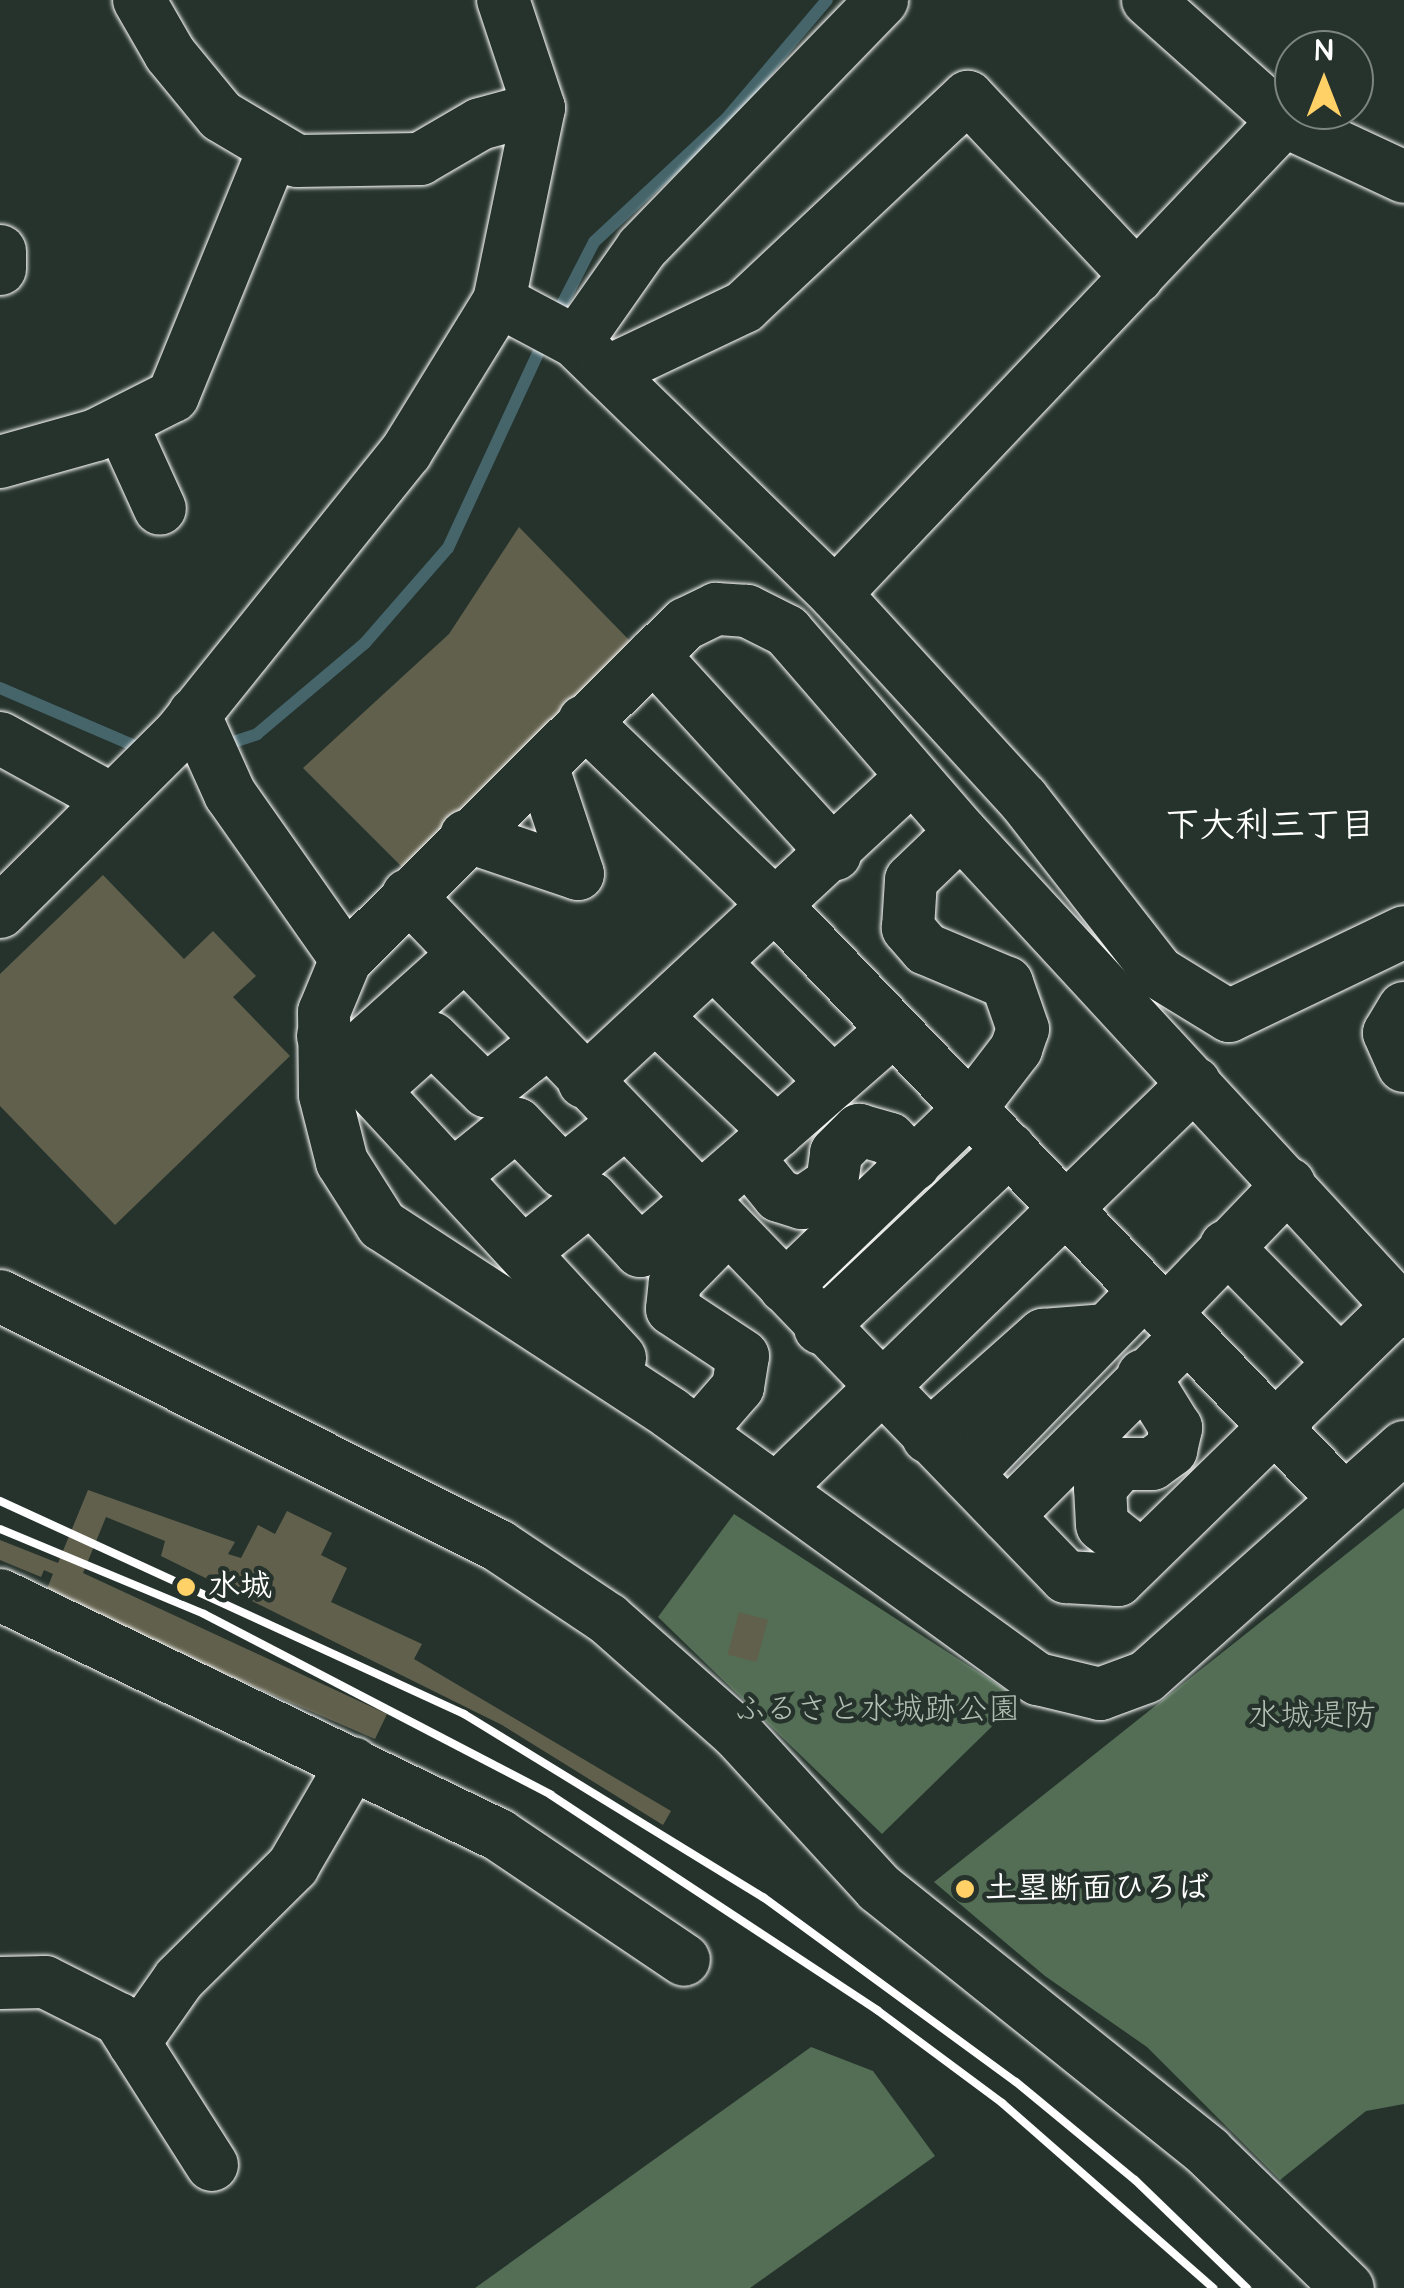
<!DOCTYPE html>
<html>
<head>
<meta charset="utf-8">
<style>
	body { margin:0 }
	#map { position:relative; width:1404px; height:2288px; overflow:hidden; background:#26332d; font-family:"Architects Daughter","Klee One",sans-serif }
	div>[style] { position:absolute }
	.green>* { inset:0; background:#536e55 }
	.stream>* { height:12px; margin:-6px; padding:0 6px; transform-origin:6px; border-radius:6px; background:#45656b }
	.building>* { inset:0; background:#61604c; transform-origin:0 0 }
	.roads { filter:drop-shadow(0 0 2px #fff) drop-shadow(0 0 2px #fff) }
	.minor>* { height:52px; margin:-26px; padding:0 26px; transform-origin:26px; border-radius:26px; background:#26332d }
	.rail>* { height:8px; margin:-4px; padding:0 4px; transform-origin:4px; border-radius:4px; background:#fff }
	.dots>* { width:28px; height:28px; translate:-50% -50%; box-sizing:border-box; border:5px solid #26332d; border-radius:50% }
	span { translate:-50% -50%; white-space:nowrap; text-align:center; line-height:1.15; -webkit-text-stroke:9px #26332d; paint-order:stroke }
	.poi-label { font-size:32px; color:#fff; font-weight:700 }
	.left { translate:0 -50%; text-align:left }
	.park-label { font-size:32px; color:#b2beb2 }
	.neighbourhood-label { font-size:35px; color:#fff; font-weight:700 }
	.north { position:absolute; left:1274px; top:30px; width:100px; height:100px; box-sizing:border-box; background:#26332d; border:2px solid #7d8581; border-radius:50%; rotate:0deg; font-size:28px; font-weight:700; line-height:40px; text-align:center; color:#fff }
	.north::after { content:''; display:block; margin:auto; width:35px; height:45px; background:#ffd166; clip-path:polygon(50% 0,100% 100%,50% 72%,0 100%) }
</style>
</head>
<body>
<div id="map">
	<div class="green">
		<i style="clip-path:polygon(1404px 1508px,1404px 2104px,1366px 2111px,1280px 2180px,1147px 2047px,1045px 1976px,934px 1882px)"></i>
		<i style="clip-path:polygon(734px 1514px,1020px 1699px,882px 1834px,658px 1617px)"></i>
		<i style="clip-path:polygon(811px 2047px,873px 2071px,935px 2156px,750px 2288px,475px 2288px)"></i>
	</div>
	<div class="stream">
		<i style="left:555px;top:318px;width:85px;rotate:-62.8deg"></i>
		<i style="left:594px;top:242px;width:180px;rotate:-43deg"></i>
		<i style="left:726px;top:119px;width:156px;rotate:-49.7deg"></i>
		<i style="left:0;top:688px;width:157px;rotate:23.3deg"></i>
		<i style="left:221px;top:746px;width:38px;rotate:-18deg"></i>
		<i style="left:257px;top:734px;width:141px;rotate:-40.1deg"></i>
		<i style="left:365px;top:643px;width:126px;rotate:-48.9deg"></i>
		<i style="left:448px;top:548px;width:229px;rotate:-65.2deg"></i>
	</div>
	<div class="building">
		<i style="clip-path:polygon(519px 527px,630px 641px,404px 869px,303px 768px,449px 634px)"></i>
		<i style="clip-path:polygon(103px 875px,184px 959px,213px 931px,256px 976px,233px 997px,290px 1056px,115px 1225px,0 1106px,0 974px)"></i>
		<i style="clip-path:polygon(88px 1490px,235px 1542px,228px 1554px,241px 1558px,258px 1525px,275px 1534px,287px 1511px,332px 1533px,321px 1555px,347px 1568px,331px 1602px,422px 1644px,414px 1659px,671px 1811px,663px 1825px,502px 1725px,161px 1556px,165px 1541px,106px 1517px,83px 1573px,387px 1714px,375px 1739px,44px 1596px,53px 1574px,44px 1570px,41px 1577px,0 1560px,0 1540px,58px 1563px)"></i>
		<i style="left:739px;top:1612px;width:30px;height:44px;rotate:15deg"></i>
	</div>
	<div class="roads">
		<div class="minor">
			<i style="left:139px;top:0;width:62px;rotate:60.1deg"></i>
			<i style="left:170px;top:54px;width:80px;rotate:50.6deg"></i>
			<i style="left:221px;top:116px;width:88px;rotate:30.6deg"></i>
			<i style="left:297px;top:161px;width:123px;rotate:-0.9deg"></i>
			<i style="left:420px;top:159px;width:69px;rotate:-30.3deg"></i>
			<i style="left:480px;top:124px;width:61px;rotate:-15.2deg"></i>
			<i style="left:1148px;top:0;width:182px;rotate:41.7deg"></i>
			<i style="left:0;top:251px;width:18px;rotate:90deg"></i>
			<i style="left:499px;top:301px;width:87px;rotate:28deg"></i>
			<i style="left:576px;top:342px;width:361px;rotate:44.2deg"></i>
			<i style="left:835px;top:594px;width:278px;rotate:47.5deg"></i>
			<i style="left:1023px;top:799px;width:221px;rotate:52deg"></i>
			<i style="left:1159px;top:973px;width:82px;rotate:31.6deg"></i>
			<i style="left:1229px;top:1016px;width:194px;rotate:-25.6deg"></i>
			<i style="left:576px;top:342px;width:115px;rotate:-54.9deg"></i>
			<i style="left:642px;top:248px;width:345px;rotate:-45.9deg"></i>
			<i style="left:607px;top:372px;width:152px;rotate:-25.4deg"></i>
			<i style="left:744px;top:307px;width:307px;rotate:-43.2deg"></i>
			<i style="left:968px;top:97px;width:247px;rotate:46.8deg"></i>
			<i style="left:121px;top:423px;width:94px;rotate:65.6deg"></i>
			<i style="left:0;top:462px;width:100px;rotate:-15.7deg"></i>
			<i style="left:96px;top:435px;width:86px;rotate:-26.9deg"></i>
			<i style="left:173px;top:396px;width:267px;rotate:-67.8deg"></i>
			<i style="left:835px;top:594px;width:652px;rotate:-46.49deg"></i>
			<i style="left:1284px;top:121px;width:132px;rotate:25deg"></i>
			<i style="left:653px;top:655px;width:270px;rotate:47.6deg"></i>
			<i style="left:194px;top:714px;width:88px;rotate:65.8deg"></i>
			<i style="left:230px;top:794px;width:202px;rotate:54.9deg"></i>
			<i style="left:584px;top:721px;width:265px;rotate:43.9deg"></i>
			<i style="left:775px;top:905px;width:824px;rotate:46.23deg"></i>
			<i style="left:0;top:738px;width:127px;rotate:28.8deg"></i>
			<i style="left:466px;top:836px;width:118px;rotate:18.7deg"></i>
			<i style="left:578px;top:874px;width:114px;rotate:-108.4deg"></i>
			<i style="left:408px;top:895px;width:948px;rotate:46.03deg"></i>
			<i style="left:1066px;top:1577px;width:52px;rotate:3.3deg"></i>
			<i style="left:1118px;top:1580px;width:392px;rotate:-44.3deg"></i>
			<i style="left:0;top:912px;width:254px;rotate:-44.8deg"></i>
			<i style="left:180px;top:733px;width:361px;rotate:-51.2deg"></i>
			<i style="left:406px;top:452px;width:177px;rotate:-58.4deg"></i>
			<i style="left:499px;top:301px;width:197px;rotate:-78.3deg"></i>
			<i style="left:539px;top:108px;width:114px;rotate:-108.4deg"></i>
			<i style="left:715px;top:964px;width:167px;rotate:45deg"></i>
			<i style="left:1404px;top:1008px;width:29px;rotate:121deg"></i>
			<i style="left:1389px;top:1033px;width:36px;rotate:66deg"></i>
			<i style="left:656px;top:1017px;width:167px;rotate:43.5deg"></i>
			<i style="left:323px;top:1036px;width:438px;rotate:47.3deg"></i>
			<i style="left:348px;top:1059px;width:157px;rotate:-41.9deg"></i>
			<i style="left:584px;top:1082px;width:448px;rotate:-42.9deg"></i>
			<i style="left:375px;top:1089px;width:76px;rotate:-41.8deg"></i>
			<i style="left:432px;top:1038px;width:76px;rotate:44.5deg"></i>
			<i style="left:486px;top:1091px;width:78px;rotate:-38.8deg"></i>
			<i style="left:748px;top:1158px;width:49px;rotate:50.8deg"></i>
			<i style="left:779px;top:1196px;width:24px;rotate:17deg"></i>
			<i style="left:802px;top:1203px;width:36px;rotate:-34deg"></i>
			<i style="left:832px;top:1183px;width:30px;rotate:-82deg"></i>
			<i style="left:836px;top:1153px;width:33px;rotate:-45deg"></i>
			<i style="left:859px;top:1130px;width:32px;rotate:16deg"></i>
			<i style="left:890px;top:1139px;width:35px;rotate:47deg"></i>
			<i style="left:454px;top:1175px;width:81px;rotate:-39deg"></i>
			<i style="left:517px;top:1124px;width:66px;rotate:46.2deg"></i>
			<i style="left:563px;top:1172px;width:77px;rotate:-38.7deg"></i>
			<i style="left:1226px;top:1246px;width:158px;rotate:45.5deg"></i>
			<i style="left:524px;top:1252px;width:86px;rotate:-38.9deg"></i>
			<i style="left:591px;top:1198px;width:72px;rotate:47.2deg"></i>
			<i style="left:640px;top:1251px;width:335px;rotate:-41.1deg"></i>
			<i style="left:785px;top:1287px;width:257px;rotate:-43.9deg"></i>
			<i style="left:970px;top:1109px;width:76px;rotate:-52.5deg"></i>
			<i style="left:1016px;top:1049px;width:21px;rotate:-71deg"></i>
			<i style="left:1023px;top:1029px;width:49px;rotate:-109.2deg"></i>
			<i style="left:1007px;top:983px;width:88px;rotate:-157.2deg"></i>
			<i style="left:926px;top:949px;width:28px;rotate:-131deg"></i>
			<i style="left:908px;top:928px;width:48px;rotate:-86.4deg"></i>
			<i style="left:911px;top:880px;width:69px;rotate:-43.8deg"></i>
			<i style="left:0;top:1296px;width:558px;rotate:26.61deg"></i>
			<i style="left:499px;top:1546px;width:131px;rotate:33.8deg"></i>
			<i style="left:608px;top:1619px;width:172px;rotate:41.5deg"></i>
			<i style="left:737px;top:1733px;width:210px;rotate:47.5deg"></i>
			<i style="left:879px;top:1888px;width:422px;rotate:38.7deg"></i>
			<i style="left:1208px;top:2152px;width:195px;rotate:44.2deg"></i>
			<i style="left:1404px;top:1312px;width:653px;rotate:-132.7deg"></i>
			<i style="left:961px;top:832px;width:266px;rotate:-130.9deg"></i>
			<i style="left:787px;top:631px;width:45px;rotate:-153.4deg"></i>
			<i style="left:747px;top:611px;width:31px;rotate:-176deg"></i>
			<i style="left:716px;top:609px;width:34px;rotate:154deg"></i>
			<i style="left:685px;top:624px;width:477px;rotate:135.3deg"></i>
			<i style="left:346px;top:959px;width:57px;rotate:112.5deg"></i>
			<i style="left:324px;top:1012px;width:83px;rotate:89.3deg"></i>
			<i style="left:325px;top:1095px;width:69px;rotate:75.8deg"></i>
			<i style="left:342px;top:1162px;width:75px;rotate:57.6deg"></i>
			<i style="left:382px;top:1225px;width:344px;rotate:33.1deg"></i>
			<i style="left:670px;top:1413px;width:454px;rotate:35.9deg"></i>
			<i style="left:1038px;top:1679px;width:64px;rotate:13.6deg"></i>
			<i style="left:1100px;top:1694px;width:49px;rotate:-20.3deg"></i>
			<i style="left:1146px;top:1677px;width:346px;rotate:-41.7deg"></i>
			<i style="left:1165px;top:1313px;width:179px;rotate:-46.1deg"></i>
			<i style="left:820px;top:1328px;width:261px;rotate:-43.3deg"></i>
			<i style="left:698px;top:1433px;width:61px;rotate:-49deg"></i>
			<i style="left:738px;top:1387px;width:31px;rotate:-81deg"></i>
			<i style="left:743px;top:1356px;width:85px;rotate:-146.5deg"></i>
			<i style="left:672px;top:1309px;width:27px;rotate:-84deg"></i>
			<i style="left:675px;top:1282px;width:73px;rotate:-45.6deg"></i>
			<i style="left:928px;top:1437px;width:154px;rotate:-41.6deg"></i>
			<i style="left:1043px;top:1335px;width:64px;rotate:-4.5deg"></i>
			<i style="left:967px;top:1474px;width:254px;rotate:-45.8deg"></i>
			<i style="left:778px;top:1488px;width:581px;rotate:-44.16deg"></i>
			<i style="left:1007px;top:1516px;width:228px;rotate:-45deg"></i>
			<i style="left:1140px;top:1555px;width:48px;rotate:-141.7deg"></i>
			<i style="left:1102px;top:1525px;width:37px;rotate:-93deg"></i>
			<i style="left:1100px;top:1488px;width:32px;rotate:-49deg"></i>
			<i style="left:1121px;top:1464px;width:31px"></i>
			<i style="left:1152px;top:1464px;width:24px;rotate:-36deg"></i>
			<i style="left:1171px;top:1450px;width:23px;rotate:-77deg"></i>
			<i style="left:1176px;top:1428px;width:62px;rotate:-121.9deg"></i>
			<i style="left:0;top:1595px;width:554px;rotate:25.69deg"></i>
			<i style="left:499px;top:1835px;width:223px;rotate:34deg"></i>
			<i style="left:0;top:1983px;width:45px;rotate:-1.3deg"></i>
			<i style="left:45px;top:1982px;width:83px;rotate:26.6deg"></i>
			<i style="left:119px;top:2019px;width:173px;rotate:57.5deg"></i>
			<i style="left:134px;top:2043px;width:78px;rotate:-54.9deg"></i>
			<i style="left:179px;top:1979px;width:161px;rotate:-44.7deg"></i>
			<i style="left:293px;top:1866px;width:119px;rotate:-59.8deg"></i>
		</div>
	</div>
	<div class="rail">
		<i style="left:0;top:1501px;width:511px;rotate:24.66deg"></i>
		<i style="left:464px;top:1714px;width:351px;rotate:31.5deg"></i>
		<i style="left:763px;top:1897px;width:313px;rotate:36.2deg"></i>
		<i style="left:1016px;top:2082px;width:154px;rotate:39.5deg"></i>
		<i style="left:1135px;top:2180px;width:156px;rotate:44deg"></i>
		<i style="left:0;top:1529px;width:221px;rotate:22.6deg"></i>
		<i style="left:204px;top:1614px;width:391px;rotate:27.5deg"></i>
		<i style="left:551px;top:1795px;width:391px;rotate:33.4deg"></i>
		<i style="left:877px;top:2010px;width:156px;rotate:36.6deg"></i>
		<i style="left:1002px;top:2103px;width:281px;rotate:41.2deg"></i>
	</div>
	<div class="dots">
		<i style="left:186px;top:1587px;background:#ffd166"></i>
		<i style="left:965px;top:1889px;background:#ffd166"></i>
	</div>
	<div class="poi-label">
		<span class="left" style="left:208px;top:1587px">水城</span>
		<span class="left" style="left:985px;top:1889px">土塁断面ひろば</span>
	</div>
	<div class="park-label">
		<span style="left:877px;top:1710px">ふるさと水城跡公園</span>
		<span style="left:1312px;top:1716px">水城堤防</span>
	</div>
	<div class="neighbourhood-label">
		<span style="left:1270px;top:826px">下大利三丁目</span>
	</div>
	<div class="north">N</div>
</div>
</body>
</html>
